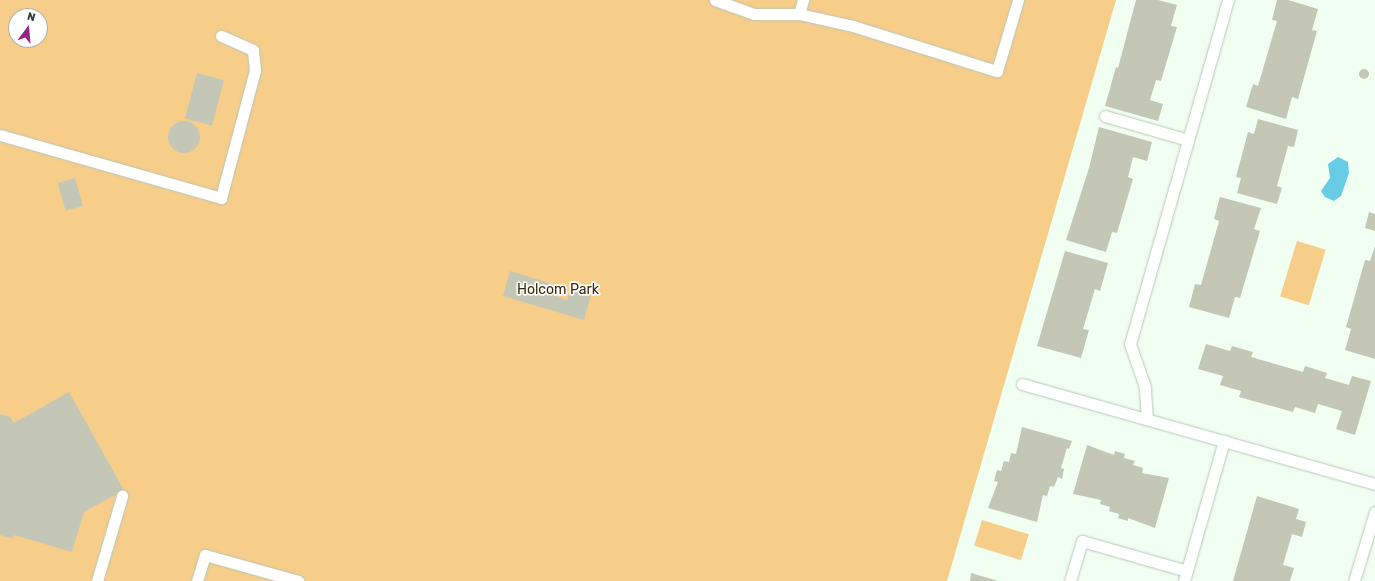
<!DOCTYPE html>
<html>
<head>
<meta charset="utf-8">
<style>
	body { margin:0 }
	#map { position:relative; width:1375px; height:581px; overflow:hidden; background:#f0fff1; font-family:Rubik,sans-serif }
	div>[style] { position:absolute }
	.green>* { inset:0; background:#f7cd8a; transform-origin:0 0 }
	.water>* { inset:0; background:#68cce7 }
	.building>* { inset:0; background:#c4c7b6; transform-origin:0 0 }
	.round { border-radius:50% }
	.roads { filter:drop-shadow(0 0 1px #b9c8bb) drop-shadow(0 0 1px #b9c8bb) }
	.service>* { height:11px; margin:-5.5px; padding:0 5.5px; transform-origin:5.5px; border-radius:5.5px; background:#fff }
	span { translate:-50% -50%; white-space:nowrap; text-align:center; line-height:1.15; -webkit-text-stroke:3.5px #fff; paint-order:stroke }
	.park-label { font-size:14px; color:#3a2809 }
	.north { position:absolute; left:8px; top:8px; width:40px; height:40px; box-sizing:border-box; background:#fff; border:1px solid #afb1af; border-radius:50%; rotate:16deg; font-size:11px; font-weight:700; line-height:16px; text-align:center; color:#363c37 }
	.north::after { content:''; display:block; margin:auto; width:14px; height:18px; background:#952484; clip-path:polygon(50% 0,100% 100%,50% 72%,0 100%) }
</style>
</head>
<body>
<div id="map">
	<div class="green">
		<i style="clip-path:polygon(evenodd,0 0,1116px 0,947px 581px,0 581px,0 0,16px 16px,40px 16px,40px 40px,16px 40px,16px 16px)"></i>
		<i style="left:1297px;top:241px;width:30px;height:58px;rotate:17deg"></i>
		<i style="left:982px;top:520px;width:49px;height:27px;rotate:17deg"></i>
	</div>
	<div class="water">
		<i style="clip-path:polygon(1338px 157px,1348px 162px,1349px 173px,1341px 196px,1334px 201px,1325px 197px,1321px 191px,1330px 178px,1328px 164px)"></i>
	</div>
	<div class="building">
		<i style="clip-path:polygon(1136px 0,1158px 0,1177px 5px,1171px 26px,1177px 27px,1161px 81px,1156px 80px,1150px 100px,1163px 104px,1158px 121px,1105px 106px,1116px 67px,1118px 68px)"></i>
		<i style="clip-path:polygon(1277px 0,1288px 0,1318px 9px,1312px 30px,1317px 31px,1298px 99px,1292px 97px,1286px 119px,1246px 107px,1253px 84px,1258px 86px,1277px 21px,1272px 20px)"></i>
		<i class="round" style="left:1359px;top:69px;width:10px;height:10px"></i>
		<i style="left:197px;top:73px;width:28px;height:47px;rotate:15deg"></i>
		<i style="clip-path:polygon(1258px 119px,1298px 130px,1294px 147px,1288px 146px,1277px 186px,1282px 188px,1277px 204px,1237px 193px,1241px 178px,1236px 177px,1248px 132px,1254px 134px)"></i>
		<i class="round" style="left:168px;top:121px;width:32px;height:32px"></i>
		<i style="clip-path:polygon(1099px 127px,1152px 142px,1147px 161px,1133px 157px,1128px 177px,1133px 179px,1117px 233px,1112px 232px,1106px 252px,1066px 240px,1089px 168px)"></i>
		<i style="left:75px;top:178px;width:29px;height:18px;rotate:74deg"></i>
		<i style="clip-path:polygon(1220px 197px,1261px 208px,1254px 229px,1260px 231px,1240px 298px,1235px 297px,1229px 318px,1189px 307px,1195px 284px,1201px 285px,1219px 221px,1214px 219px)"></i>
		<i style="clip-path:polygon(1369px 212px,1375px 214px,1375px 231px,1365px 228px)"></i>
		<i style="clip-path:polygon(1375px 246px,1375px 359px,1345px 350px,1351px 329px,1346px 327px,1365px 260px,1370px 261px)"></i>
		<i style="clip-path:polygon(1065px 251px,1108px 263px,1100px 291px,1095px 289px,1083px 329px,1089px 330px,1081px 358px,1037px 346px)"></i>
		<i style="clip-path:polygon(510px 271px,556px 285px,553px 295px,567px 300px,571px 289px,591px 295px,584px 320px,503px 296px)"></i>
		<i style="clip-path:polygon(1206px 344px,1230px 351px,1232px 346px,1253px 352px,1251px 357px,1303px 372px,1305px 366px,1327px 373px,1325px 378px,1349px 385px,1352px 376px,1371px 381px,1355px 435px,1336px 429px,1342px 411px,1318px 404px,1315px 413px,1295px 407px,1293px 412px,1239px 397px,1241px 391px,1220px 385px,1223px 376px,1198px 369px)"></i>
		<i style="clip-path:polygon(69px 392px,124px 490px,84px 512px,72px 552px,14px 535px,13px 539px,0 535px,0 414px,10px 417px,14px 423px)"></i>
		<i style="clip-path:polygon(1022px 427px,1072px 441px,1069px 449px,1067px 448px,1061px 468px,1064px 469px,1062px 479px,1058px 477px,1054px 487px,1050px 486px,1047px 496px,1043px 495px,1037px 522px,988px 508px,998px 482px,994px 481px,997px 470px,1001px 471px,1004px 461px,1009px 462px,1011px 453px,1016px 454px)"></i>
		<i style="clip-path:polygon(1087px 445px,1114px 455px,1115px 451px,1125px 454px,1124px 458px,1135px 461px,1133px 465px,1143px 468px,1142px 473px,1169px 478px,1155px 528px,1128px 518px,1128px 521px,1118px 518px,1119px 514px,1109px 511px,1110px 507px,1100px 504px,1101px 500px,1073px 494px)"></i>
		<i style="clip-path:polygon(1257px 496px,1299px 509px,1296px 519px,1306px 522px,1302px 537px,1292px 534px,1283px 565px,1294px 568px,1290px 581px,1233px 581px)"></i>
		<i style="clip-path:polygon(971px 573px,998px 581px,970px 581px)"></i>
	</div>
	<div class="roads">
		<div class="service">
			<i style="left:715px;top:0;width:41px;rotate:19.7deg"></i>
			<i style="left:754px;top:14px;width:45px"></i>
			<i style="left:799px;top:14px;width:55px;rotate:12.5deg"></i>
			<i style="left:853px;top:26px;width:151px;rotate:17.4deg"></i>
			<i style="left:997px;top:71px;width:74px;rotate:-73.5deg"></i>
			<i style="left:799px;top:14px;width:15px;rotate:-74deg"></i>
			<i style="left:1105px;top:116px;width:86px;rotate:16.1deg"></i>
			<i style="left:0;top:135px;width:230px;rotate:15.9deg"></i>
			<i style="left:221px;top:198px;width:132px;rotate:-75.1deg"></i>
			<i style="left:255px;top:70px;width:20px;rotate:-96deg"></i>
			<i style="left:253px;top:50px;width:35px;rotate:-156deg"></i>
			<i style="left:1022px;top:384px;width:367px;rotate:15.8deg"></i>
			<i style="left:1147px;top:419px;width:32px;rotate:-94deg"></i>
			<i style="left:1145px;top:387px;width:46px;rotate:-109.2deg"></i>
			<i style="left:1130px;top:344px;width:358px;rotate:-74.1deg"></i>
			<i style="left:97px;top:581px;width:89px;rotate:-73.6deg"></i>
			<i style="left:197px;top:581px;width:27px;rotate:-73deg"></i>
			<i style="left:205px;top:555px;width:97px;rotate:15.6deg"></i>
			<i style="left:1070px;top:581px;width:42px;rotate:-73.3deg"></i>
			<i style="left:1082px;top:541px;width:109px;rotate:15.9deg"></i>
			<i style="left:1184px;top:581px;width:146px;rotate:-74.1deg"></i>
			<i style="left:1354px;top:581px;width:72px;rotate:-73.1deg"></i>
		</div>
	</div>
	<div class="park-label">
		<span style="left:558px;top:290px">Holcom Park</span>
	</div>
	<div class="north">N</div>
</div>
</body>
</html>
